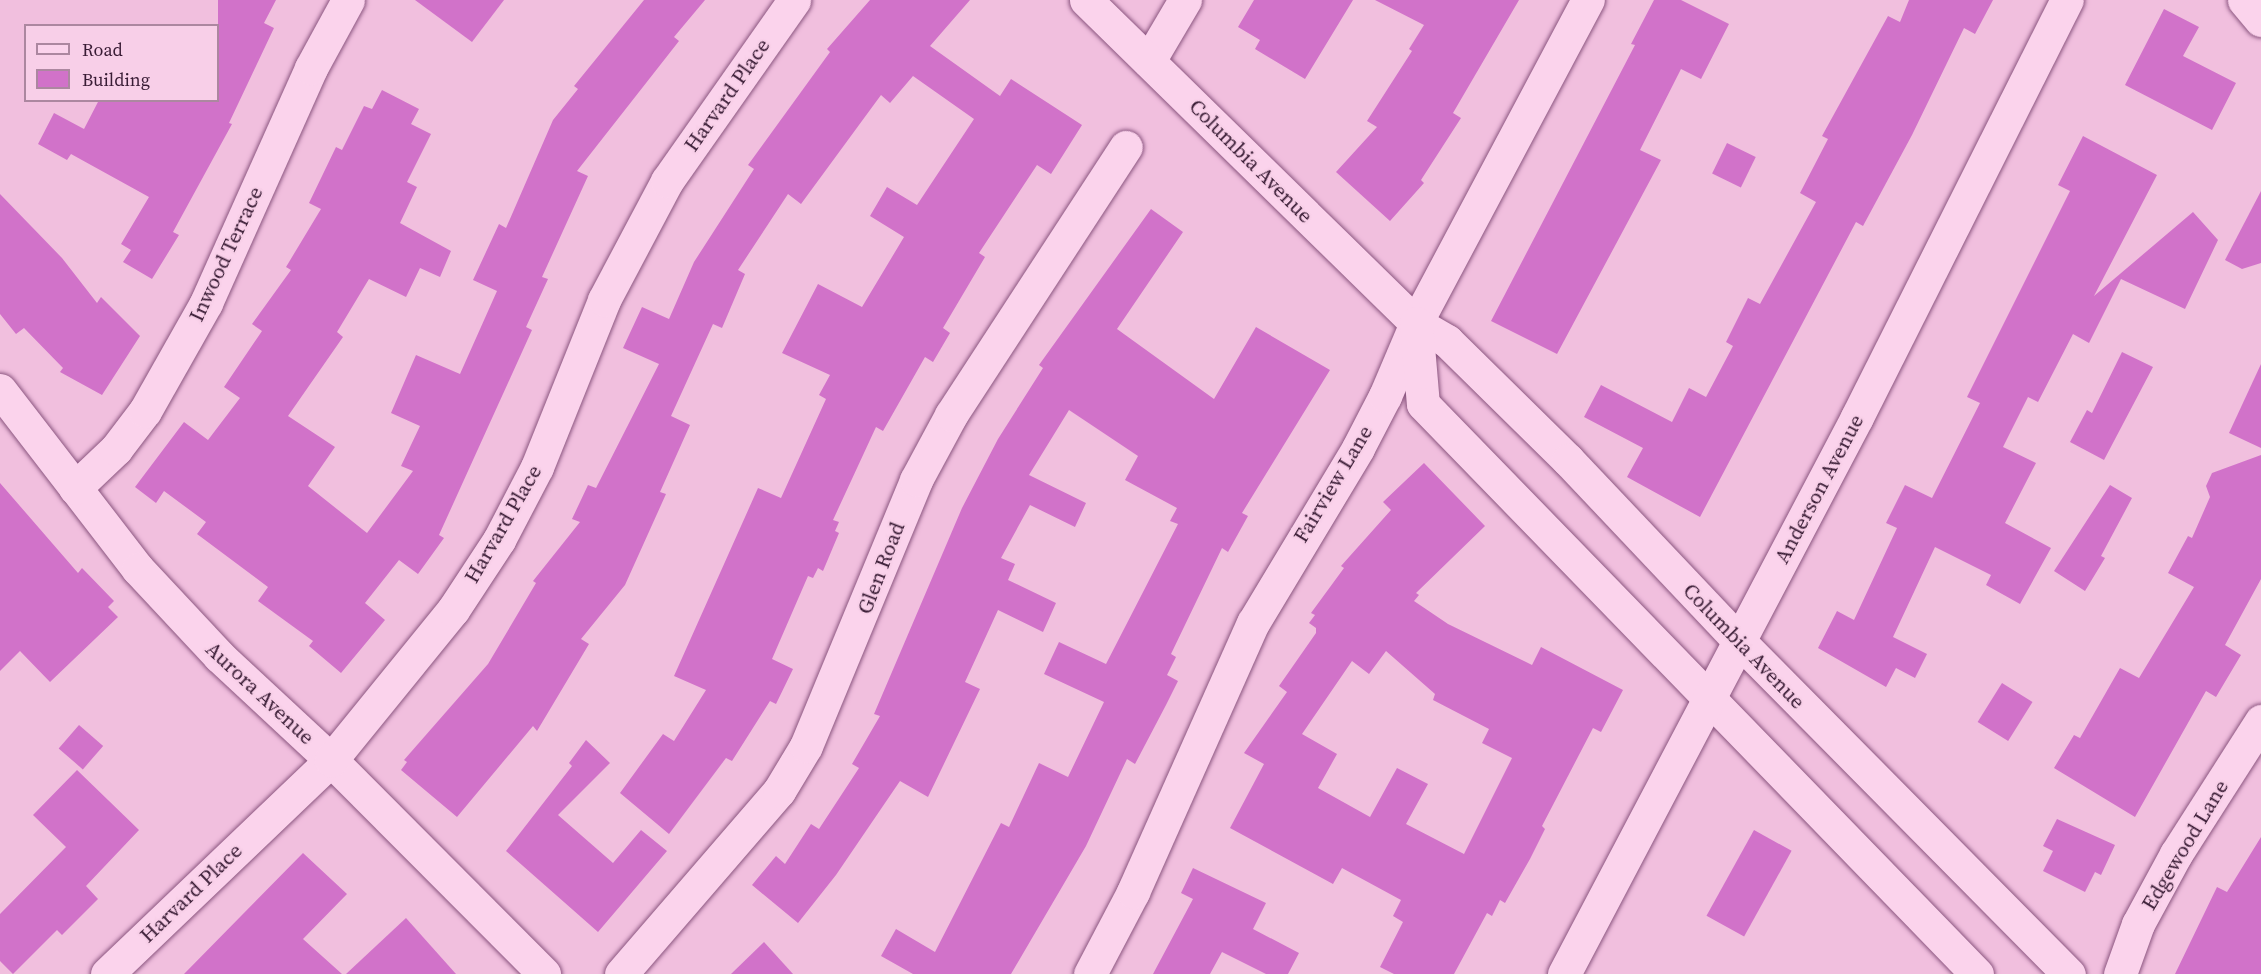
<!DOCTYPE html>
<html>
<head>
<meta charset="utf-8">
<style>
	body { margin:0 }
	#map { position:relative; width:2261px; height:974px; overflow:hidden; background:#f1bfde; font-family:"Source Serif 4",serif }
	div>[style] { position:absolute }
	.building>* { inset:0; background:#d172c9; transform-origin:0 0 }
	.roads { filter:drop-shadow(0 0 2px #8b5680) drop-shadow(0 0 2px #8b5680) }
	.street>* { height:33px; margin:-16.5px; padding:0 16.5px; transform-origin:16.5px; border-radius:16.5px; background:#fbd3ec }
	.secondary>* { height:33px; margin:-16.5px; padding:0 16.5px; transform-origin:16.5px; border-radius:16.5px; background:#fbd3ec }
	span { translate:-50% -50%; white-space:nowrap; text-align:center; line-height:1.15; -webkit-text-stroke:4.5px #f8cfe8; paint-order:stroke }
	.street-label { font-size:21px; color:#391c35 }
	.legend { position:absolute; left:24px; top:24px; width:195px; height:78px; box-sizing:border-box; background:#f8cfe8; border:2px solid #ac87a0; margin:0; padding:8px 10px; list-style:none; font-size:18px; color:#391c35 }
	.legend li { display:flex; align-items:center; gap:12px; height:30px }
	.legend b { width:30px; border:2px solid #ac87a0 }
</style>
</head>
<body>
<div id="map">
	<div class="building">
		<i style="clip-path:polygon(218px 0,276px 0,264px 23px,274px 28px,229px 123px,232px 124px,173px 232px,179px 235px,152px 279px,123px 262px,131px 250px,121px 244px,149px 197px,71px 154px,67px 160px,38px 144px,54px 113px,84px 129px,99px 100px,218px 100px)"></i>
		<i style="clip-path:polygon(415px 0,504px 0,472px 42px)"></i>
		<i style="clip-path:polygon(644px 0,705px 0,674px 37px,679px 41px,577px 171px,588px 176px,542px 277px,548px 279px,526px 327px,532px 330px,439px 535px,444px 538px,418px 574px,399px 560px,365px 603px,385px 620px,341px 673px,309px 646px,313px 641px,258px 601px,268px 587px,197px 534px,206px 522px,164px 491px,156px 503px,135px 487px,184px 422px,208px 440px,240px 398px,224px 387px,262px 331px,252px 324px,291px 270px,286px 267px,321px 209px,309px 203px,336px 147px,342px 150px,364px 106px,372px 109px,382px 90px,419px 109px,411px 124px,431px 134px,407px 182px,417px 187px,400px 223px,451px 251px,440px 277px,420px 268px,406px 297px,369px 279px,337px 332px,343px 337px,288px 416px,335px 447px,308px 486px,367px 533px,413px 471px,401px 466px,420px 426px,391px 413px,416px 355px,460px 374px,497px 291px,473px 280px,499px 224px,506px 228px,553px 120px,578px 89px,574px 86px)"></i>
		<i style="clip-path:polygon(870px 0,970px 0,930px 46px,1000px 96px,1011px 79px,1082px 125px,1051px 174px,1037px 165px,979px 253px,985px 257px,943px 328px,950px 333px,933px 362px,925px 357px,883px 431px,876px 427px,833px 520px,839px 522px,835px 531px,839px 533px,823px 571px,818px 568px,813px 578px,808px 576px,772px 659px,793px 669px,776px 704px,770px 701px,732px 761px,726px 758px,669px 834px,620px 793px,663px 734px,674px 741px,706px 690px,674px 676px,758px 488px,781px 498px,826px 399px,819px 395px,830px 375px,782px 353px,818px 284px,862px 307px,904px 237px,870px 216px,887px 187px,917px 205px,974px 119px,913px 76px,890px 103px,881px 95px,801px 204px,788px 194px,738px 270px,745px 274px,722px 328px,713px 324px,671px 416px,690px 425px,660px 492px,666px 494px,625px 585px,581px 639px,589px 644px,537px 731px,533px 726px,457px 817px,401px 770px,407px 762px,404px 760px,488px 664px,536px 583px,533px 581px,580px 522px,572px 519px,588px 485px,596px 488px,659px 364px,623px 348px,642px 307px,669px 319px,694px 262px,754px 169px,748px 165px,830px 52px,827px 49px)"></i>
		<i style="clip-path:polygon(1254px 0,1353px 0,1305px 79px,1255px 49px,1260px 40px,1238px 27px)"></i>
		<i style="clip-path:polygon(1375px 0,1519px 0,1453px 113px,1461px 118px,1421px 180px,1424px 183px,1390px 221px,1336px 172px,1377px 127px,1367px 121px,1412px 51px,1409px 49px,1424px 25px)"></i>
		<i style="clip-path:polygon(1654px 0,1681px 0,1729px 24px,1701px 79px,1681px 69px,1640px 150px,1661px 160px,1557px 354px,1491px 321px,1635px 45px,1631px 44px)"></i>
		<i style="clip-path:polygon(1909px 0,1993px 0,1975px 34px,1964px 28px,1912px 135px,1863px 226px,1856px 222px,1700px 517px,1627px 477px,1643px 448px,1584px 417px,1601px 385px,1672px 422px,1689px 388px,1706px 397px,1733px 346px,1726px 342px,1748px 298px,1760px 304px,1816px 202px,1800px 193px,1828px 139px,1822px 136px,1888px 16px,1900px 22px)"></i>
		<i style="clip-path:polygon(2164px 9px,2199px 27px,2183px 56px,2236px 83px,2212px 130px,2125px 85px)"></i>
		<i style="clip-path:polygon(2083px 136px,2157px 175px,2094px 296px,2193px 212px,2218px 240px,2185px 309px,2121px 279px,2089px 343px,2073px 334px,2038px 402px,2028px 397px,2003px 447px,2036px 463px,2005px 523px,2051px 548px,2020px 604px,1986px 585px,1991px 575px,1935px 547px,1893px 637px,1927px 654px,1915px 678px,1896px 668px,1886px 687px,1818px 648px,1837px 611px,1854px 620px,1897px 528px,1886px 523px,1905px 485px,1932px 498px,1980px 403px,1967px 397px,2070px 191px,2058px 185px)"></i>
		<i style="left:1727px;top:143px;width:32px;height:34px;rotate:26deg"></i>
		<i style="clip-path:polygon(2261px 191px,2261px 263px,2242px 269px,2225px 260px)"></i>
		<i style="clip-path:polygon(0 194px,62px 258px,97px 303px,101px 297px,140px 336px,102px 395px,60px 372px,63px 368px,24px 328px,16px 334px,0 314px)"></i>
		<i style="clip-path:polygon(1151px 209px,1183px 232px,1117px 329px,1214px 399px,1256px 327px,1330px 370px,1242px 513px,1248px 516px,1228px 552px,1222px 548px,1171px 654px,1176px 657px,1167px 675px,1178px 681px,1166px 705px,1135px 764px,1127px 759px,1086px 846px,1011px 974px,913px 974px,881px 956px,896px 929px,935px 952px,1001px 823px,1009px 827px,1039px 763px,1068px 777px,1104px 702px,1044px 674px,1059px 642px,1106px 664px,1178px 524px,1170px 521px,1177px 508px,1125px 480px,1138px 456px,1069px 410px,1029px 475px,1086px 503px,1075px 527px,1030px 505px,1001px 558px,1015px 564px,1008px 580px,1056px 603px,1043px 632px,998px 610px,965px 682px,980px 689px,928px 797px,900px 781px,836px 875px,798px 923px,752px 885px,776px 856px,785px 864px,811px 824px,819px 829px,859px 768px,852px 764px,880px 716px,874px 714px,962px 508px,998px 439px,1043px 368px,1039px 365px)"></i>
		<i style="clip-path:polygon(2122px 352px,2153px 367px,2104px 460px,2070px 442px,2087px 410px,2092px 413px)"></i>
		<i style="clip-path:polygon(2261px 364px,2261px 448px,2229px 433px)"></i>
		<i style="clip-path:polygon(2261px 455px,2261px 579px,2225px 645px,2241px 655px,2216px 697px,2206px 691px,2135px 817px,2054px 768px,2074px 735px,2080px 738px,2120px 668px,2139px 678px,2194px 587px,2168px 573px,2188px 536px,2192px 538px,2210px 497px,2206px 486px,2212px 473px)"></i>
		<i style="clip-path:polygon(evenodd,1424px 463px,1485px 526px,1416px 593px,1419px 595px,1414px 601px,1448px 624px,1532px 665px,1541px 647px,1623px 690px,1601px 732px,1593px 728px,1542px 826px,1545px 829px,1530px 859px,1505px 903px,1500px 900px,1492px 916px,1487px 913px,1454px 974px,1394px 974px,1380px 967px,1403px 922px,1393px 916px,1401px 900px,1342px 868px,1333px 884px,1230px 828px,1264px 764px,1244px 753px,1287px 692px,1279px 686px,1316px 633px,1316px 628px,1309px 623px,1315px 615px,1311px 613px,1344px 568px,1341px 566px,1391px 510px,1383px 502px,1424px 463px,1386px 651px,1435px 694px,1433px 700px,1489px 729px,1482px 743px,1512px 758px,1464px 854px,1406px 824px,1428px 784px,1397px 768px,1370px 817px,1318px 788px,1337px 754px,1302px 734px,1352px 661px,1369px 674px,1386px 651px)"></i>
		<i style="clip-path:polygon(0 483px,78px 573px,82px 568px,114px 601px,108px 607px,118px 617px,50px 682px,20px 651px,0 671px)"></i>
		<i style="clip-path:polygon(2110px 485px,2132px 498px,2101px 556px,2105px 558px,2085px 591px,2054px 571px)"></i>
		<i style="left:2002px;top:683px;width:36px;height:46px;rotate:32deg"></i>
		<i style="left:79px;top:725px;width:32px;height:31px;rotate:41deg"></i>
		<i style="clip-path:polygon(586px 740px,610px 763px,558px 815px,613px 863px,641px 830px,667px 851px,598px 932px,506px 851px,572px 766px,569px 763px)"></i>
		<i style="clip-path:polygon(77px 770px,139px 830px,86px 886px,98px 899px,62px 935px,57px 930px,13px 974px,0 961px,0 914px,66px 847px,33px 815px)"></i>
		<i style="clip-path:polygon(2057px 819px,2115px 845px,2101px 875px,2095px 872px,2085px 892px,2043px 871px,2053px 851px,2043px 846px)"></i>
		<i style="left:1754px;top:830px;width:43px;height:98px;rotate:29deg"></i>
		<i style="clip-path:polygon(2261px 837px,2261px 974px,2175px 974px,2217px 887px,2227px 892px)"></i>
		<i style="clip-path:polygon(303px 853px,347px 894px,303px 939px,342px 974px,184px 974px)"></i>
		<i style="clip-path:polygon(1193px 868px,1266px 903px,1253px 929px,1299px 953px,1288px 974px,1266px 974px,1222px 952px,1210px 974px,1153px 974px,1193px 899px,1181px 893px)"></i>
		<i style="clip-path:polygon(406px 918px,456px 974px,346px 974px)"></i>
		<i style="clip-path:polygon(764px 942px,793px 974px,731px 974px)"></i>
	</div>
	<div class="roads">
		<div class="street">
			<i style="left:2244px;top:0;width:26px;rotate:50deg"></i>
			<i style="left:1149px;top:61px;width:71px;rotate:-59.5deg"></i>
			<i style="left:0;top:390px;width:226px;rotate:52.4deg"></i>
			<i style="left:138px;top:569px;width:119px;rotate:47deg"></i>
			<i style="left:219px;top:656px;width:153px;rotate:42.9deg"></i>
			<i style="left:331px;top:760px;width:302px;rotate:45.1deg"></i>
			<i style="left:75px;top:488px;width:57px;rotate:-43.6deg"></i>
			<i style="left:116px;top:449px;width:48px;rotate:-52.7deg"></i>
			<i style="left:145px;top:411px;width:124px;rotate:-60.5deg"></i>
			<i style="left:206px;top:303px;width:257px;rotate:-65.9deg"></i>
			<i style="left:311px;top:68px;width:77px;rotate:-61.4deg"></i>
			<i style="left:107px;top:974px;width:310px;rotate:-43.7deg"></i>
			<i style="left:331px;top:760px;width:193px;rotate:-50.9deg"></i>
			<i style="left:453px;top:610px;width:84px;rotate:-56.7deg"></i>
			<i style="left:499px;top:540px;width:82px;rotate:-62.5deg"></i>
			<i style="left:537px;top:467px;width:180px;rotate:-68.1deg"></i>
			<i style="left:604px;top:300px;width:135px;rotate:-62.1deg"></i>
			<i style="left:667px;top:181px;width:221px;rotate:-54.9deg"></i>
			<i style="left:621px;top:974px;width:242px;rotate:-49.2deg"></i>
			<i style="left:779px;top:791px;width:52px;rotate:-59deg"></i>
			<i style="left:806px;top:746px;width:288px;rotate:-67.5deg"></i>
			<i style="left:916px;top:480px;width:74px;rotate:-61.7deg"></i>
			<i style="left:951px;top:415px;width:320px;rotate:-56.9deg"></i>
			<i style="left:1090px;top:974px;width:93px;rotate:-62.3deg"></i>
			<i style="left:1133px;top:892px;width:295px;rotate:-66deg"></i>
			<i style="left:1253px;top:623px;width:204px;rotate:-59deg"></i>
			<i style="left:1358px;top:448px;width:59px;rotate:-62.6deg"></i>
			<i style="left:1385px;top:396px;width:79px;rotate:-67deg"></i>
			<i style="left:1416px;top:323px;width:366px;rotate:-62deg"></i>
			<i style="left:2120px;top:974px;width:53px;rotate:-70.2deg"></i>
			<i style="left:2138px;top:924px;width:80px;rotate:-61.5deg"></i>
			<i style="left:2176px;top:854px;width:158px;rotate:-57.4deg"></i>
		</div>
		<div class="secondary">
			<i style="left:1086px;top:0;width:462px;rotate:44.4deg"></i>
			<i style="left:1416px;top:323px;width:36px;rotate:30deg"></i>
			<i style="left:1447px;top:341px;width:170px;rotate:44.5deg"></i>
			<i style="left:1568px;top:460px;width:249px;rotate:46.6deg"></i>
			<i style="left:1739px;top:641px;width:469px;rotate:45.3deg"></i>
			<i style="left:1416px;top:323px;width:81px;rotate:85.1deg"></i>
			<i style="left:1423px;top:404px;width:795px;rotate:45.82deg"></i>
			<i style="left:1564px;top:974px;width:629px;rotate:-62.25deg"></i>
			<i style="left:1857px;top:417px;width:467px;rotate:-63.3deg"></i>
		</div>
	</div>
	<div class="street-label">
		<span style="left:727px;top:95px;rotate:-55deg">Harvard Place</span>
		<span style="left:1251px;top:161px;rotate:45deg">Columbia Avenue</span>
		<span style="left:226px;top:254px;rotate:-65deg">Inwood Terrace</span>
		<span style="left:1333px;top:484px;rotate:-59deg">Fairview Lane</span>
		<span style="left:1819px;top:489px;rotate:-62deg">Anderson Avenue</span>
		<span style="left:503px;top:524px;rotate:-60deg">Harvard Place</span>
		<span style="left:881px;top:568px;rotate:-69deg">Glen Road</span>
		<span style="left:1744px;top:646px;rotate:46deg">Columbia Avenue</span>
		<span style="left:260px;top:693px;rotate:43deg">Aurora Avenue</span>
		<span style="left:2185px;top:845px;rotate:-59deg">Edgewood Lane</span>
		<span style="left:191px;top:893px;rotate:-44deg">Harvard Place</span>
	</div>
	<ul class="legend">
	<li><b style="height:8px;background:#fbd3ec"></b>Road</li>
	<li><b style="height:16px;background:#d172c9"></b>Building</li>
	</ul>
</div>
</body>
</html>
